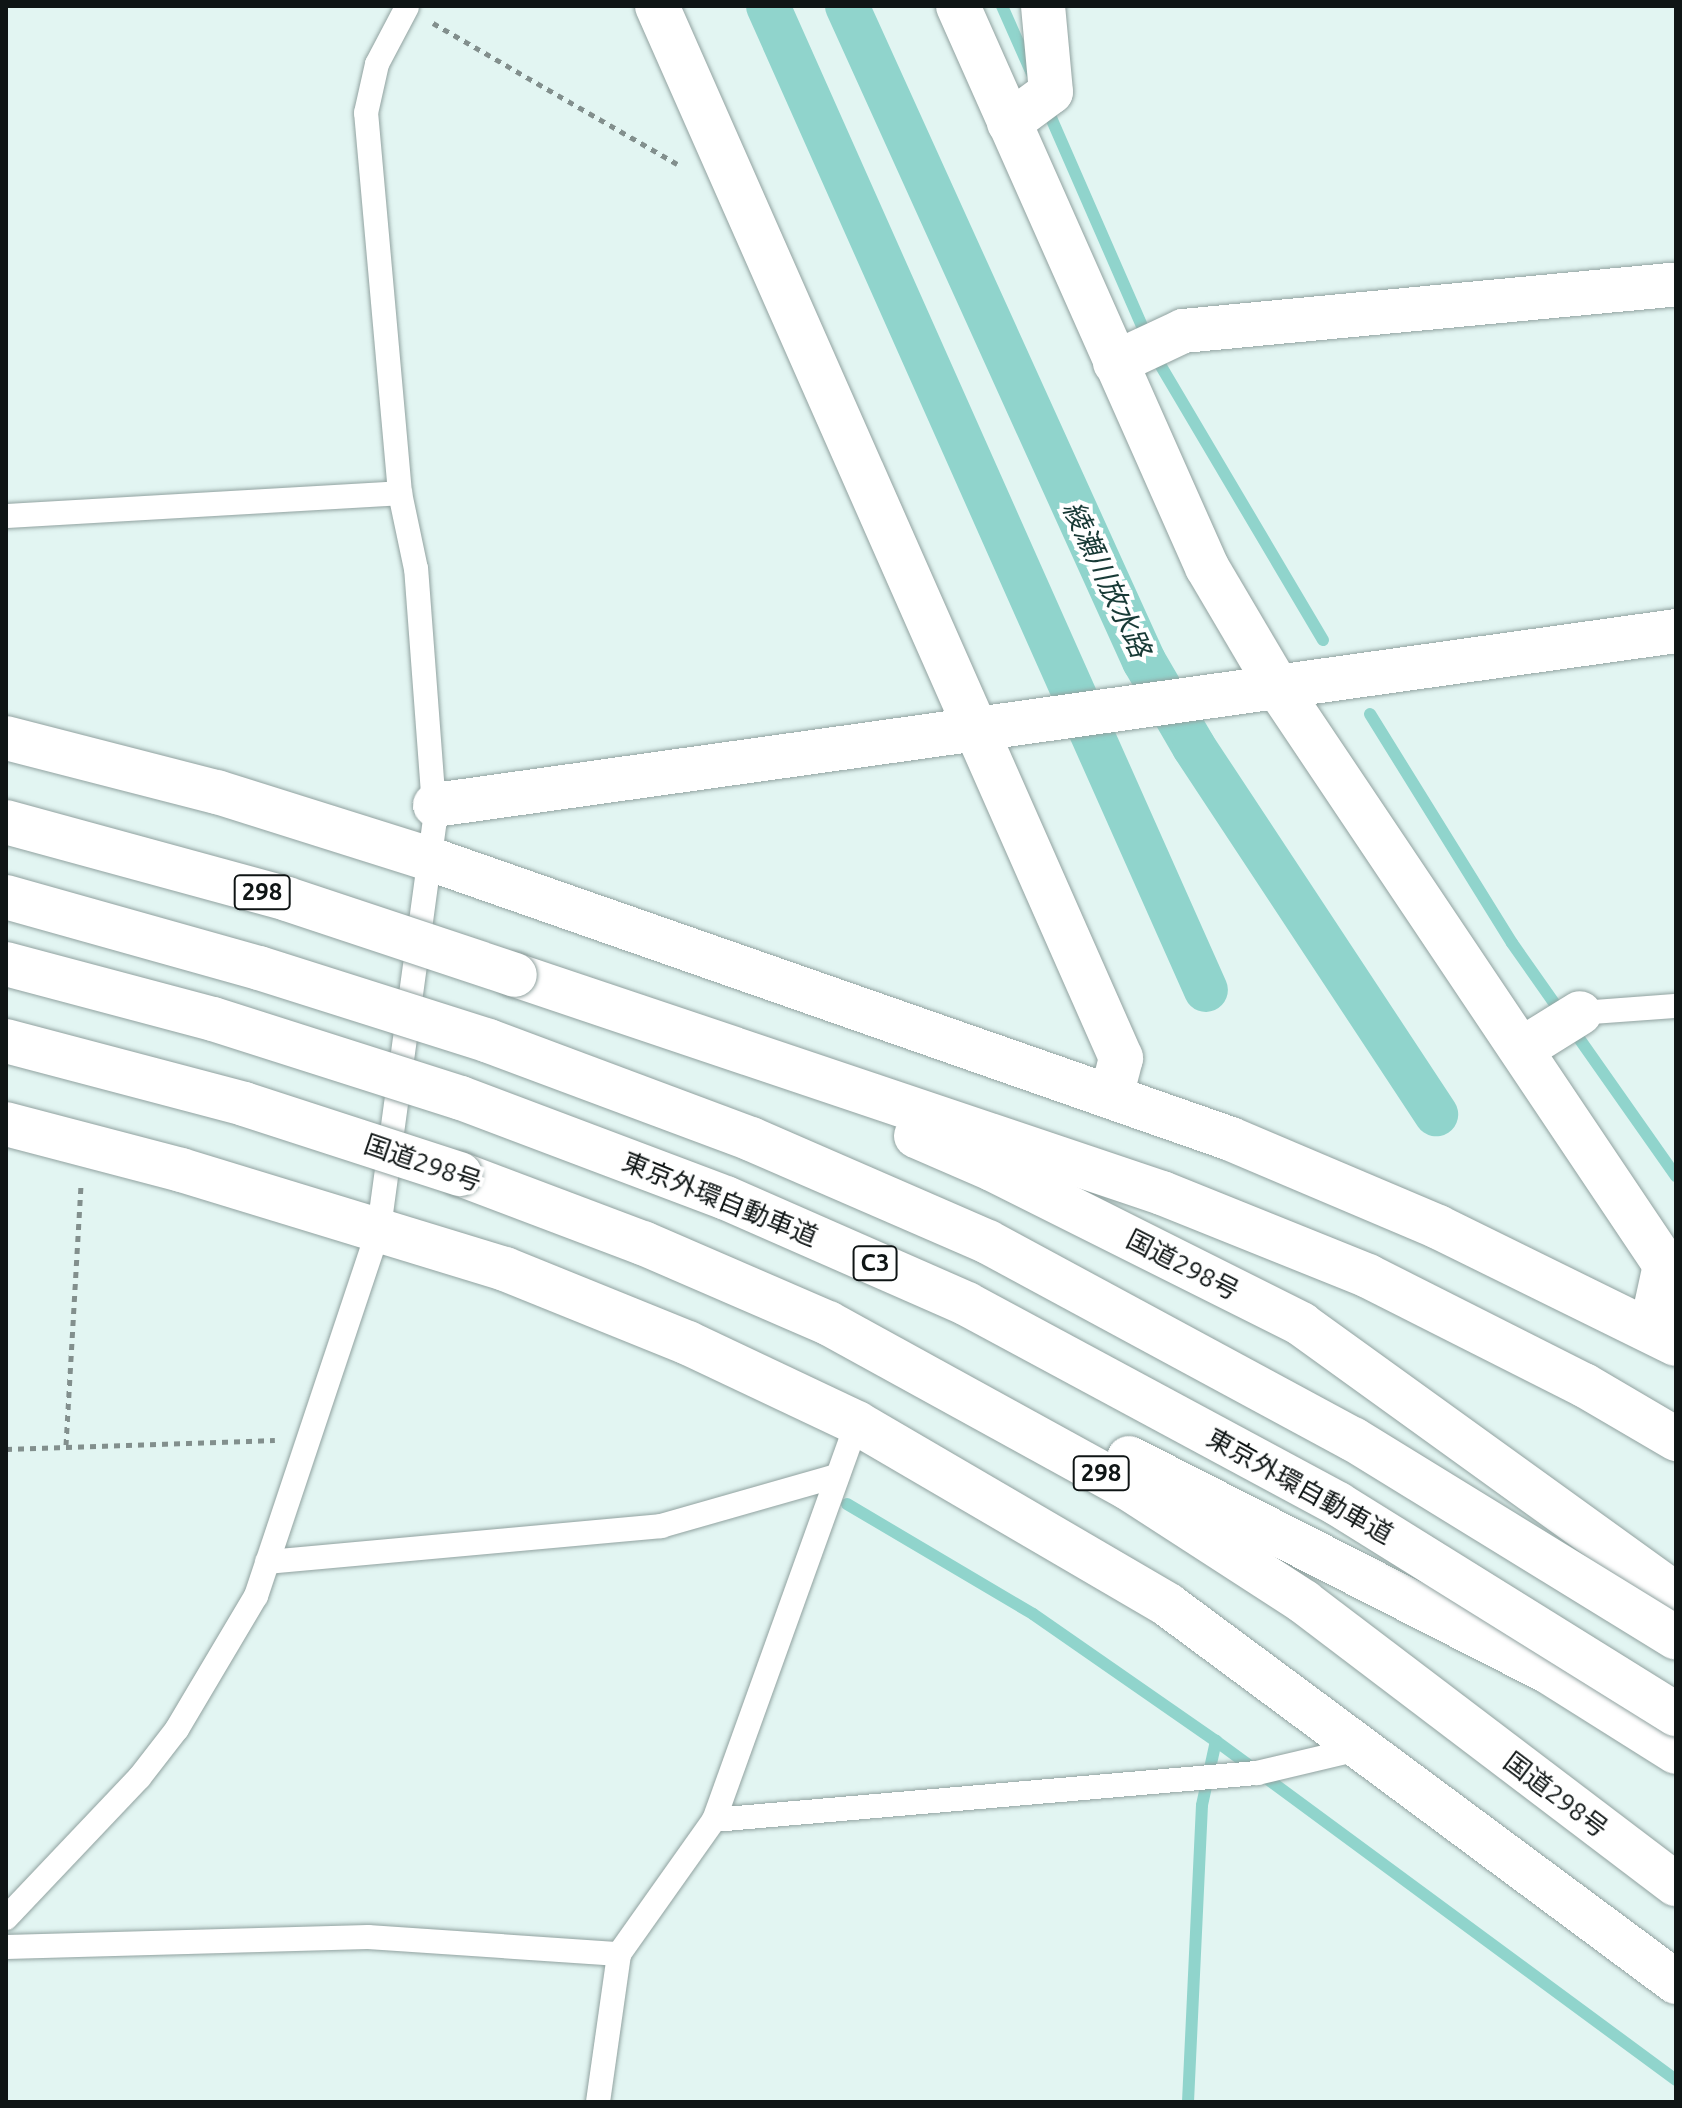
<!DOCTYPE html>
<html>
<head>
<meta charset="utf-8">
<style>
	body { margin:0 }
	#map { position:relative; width:1682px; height:2108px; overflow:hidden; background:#e2f5f2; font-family:Ubuntu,"Noto Sans JP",sans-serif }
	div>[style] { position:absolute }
	.stream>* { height:12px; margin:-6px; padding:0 6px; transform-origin:6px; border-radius:6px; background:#90d4cc }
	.canal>* { height:44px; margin:-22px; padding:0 22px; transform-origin:22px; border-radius:22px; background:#90d4cc }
	.path>* { height:5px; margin-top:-2.5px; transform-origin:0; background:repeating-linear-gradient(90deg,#828f8d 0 6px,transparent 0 12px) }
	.roads { filter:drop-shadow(0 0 2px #91a2a0) drop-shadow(0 0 2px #91a2a0) }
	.lane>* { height:24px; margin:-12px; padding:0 12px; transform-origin:12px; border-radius:12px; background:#fff }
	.street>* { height:44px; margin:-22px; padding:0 22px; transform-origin:22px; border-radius:22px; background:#fff }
	.highway>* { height:44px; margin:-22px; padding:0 22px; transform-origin:22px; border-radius:22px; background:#fff }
	.bridges { filter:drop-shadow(0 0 2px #91a2a0) drop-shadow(0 0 2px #91a2a0) }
	.highway-bridge>* { height:44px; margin:-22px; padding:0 22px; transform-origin:22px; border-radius:22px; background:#fff }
	span { translate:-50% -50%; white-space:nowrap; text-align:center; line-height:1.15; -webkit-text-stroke:8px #fff; paint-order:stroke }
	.shield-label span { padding:2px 6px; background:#fff; border:2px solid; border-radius:6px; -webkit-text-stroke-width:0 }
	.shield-label { font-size:24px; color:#0f1515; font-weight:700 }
	.street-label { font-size:26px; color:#0f1515 }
	.water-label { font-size:28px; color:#183a36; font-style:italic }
	.frame { position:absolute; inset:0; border:8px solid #0f1515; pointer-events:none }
</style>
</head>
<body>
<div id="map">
	<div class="stream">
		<i style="left:1002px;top:6px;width:77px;rotate:66.1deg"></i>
		<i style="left:1045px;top:104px;width:275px;rotate:66.4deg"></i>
		<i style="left:1155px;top:356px;width:330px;rotate:59.4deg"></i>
		<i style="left:1370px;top:714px;width:269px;rotate:58.2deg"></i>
		<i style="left:1512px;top:943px;width:285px;rotate:54.9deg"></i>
		<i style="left:847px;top:1504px;width:216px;rotate:30.6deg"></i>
		<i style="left:1033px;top:1614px;width:223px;rotate:34.8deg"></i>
		<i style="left:1216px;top:1741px;width:571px;rotate:36.39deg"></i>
		<i style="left:1188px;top:2102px;width:297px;rotate:-87.3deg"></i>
		<i style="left:1202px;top:1805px;width:66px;rotate:-77.7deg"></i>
	</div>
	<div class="canal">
		<i style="left:768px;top:6px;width:1077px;rotate:66.01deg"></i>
		<i style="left:847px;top:6px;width:719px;rotate:65.61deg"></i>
		<i style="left:1144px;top:661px;width:99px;rotate:59.8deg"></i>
		<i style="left:1194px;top:747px;width:440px;rotate:56.6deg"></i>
	</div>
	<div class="path">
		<i style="left:433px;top:23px;width:282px;rotate:30deg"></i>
		<i style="left:66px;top:1445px;width:259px;rotate:-86.7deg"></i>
		<i style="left:6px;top:1449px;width:269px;rotate:-1.9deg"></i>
	</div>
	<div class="roads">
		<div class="lane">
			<i style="left:6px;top:516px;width:395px;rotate:-3.3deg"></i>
			<i style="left:1580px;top:1013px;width:96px;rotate:-4.2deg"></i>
			<i style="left:267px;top:1562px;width:396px;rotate:-5.2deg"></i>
			<i style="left:661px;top:1526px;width:183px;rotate:-15.9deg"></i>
			<i style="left:714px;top:1820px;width:545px;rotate:-4.95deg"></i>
			<i style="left:1257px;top:1773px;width:109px;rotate:-13.3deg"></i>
			<i style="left:6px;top:1918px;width:193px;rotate:-46.5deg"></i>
			<i style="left:139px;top:1778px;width:62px;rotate:-52.2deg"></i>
			<i style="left:177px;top:1729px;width:155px;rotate:-59.3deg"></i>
			<i style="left:256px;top:1596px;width:388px;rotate:-71.5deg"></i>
			<i style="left:379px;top:1228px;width:412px;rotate:-82.2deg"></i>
			<i style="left:435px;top:820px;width:252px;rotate:-94.3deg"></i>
			<i style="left:416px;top:569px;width:78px;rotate:-101.9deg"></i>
			<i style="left:400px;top:493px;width:382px;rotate:-95.1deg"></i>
			<i style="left:366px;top:113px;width:50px;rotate:-77.3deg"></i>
			<i style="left:377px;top:64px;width:64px;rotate:-62.2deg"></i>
			<i style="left:6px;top:1947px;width:362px;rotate:-1.6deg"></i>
			<i style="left:368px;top:1937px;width:252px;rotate:3.9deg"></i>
			<i style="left:598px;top:2102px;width:149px;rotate:-81.9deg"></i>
			<i style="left:619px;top:1954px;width:164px;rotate:-54.7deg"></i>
			<i style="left:714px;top:1820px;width:422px;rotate:-70.2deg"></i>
		</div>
		<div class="street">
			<i style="left:657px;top:6px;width:1150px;rotate:66.2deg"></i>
			<i style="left:1121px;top:1058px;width:40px;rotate:104.4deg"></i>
			<i style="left:958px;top:6px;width:614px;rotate:66.07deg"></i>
			<i style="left:1207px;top:567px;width:138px;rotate:59.5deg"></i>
			<i style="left:1277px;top:686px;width:697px;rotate:56.17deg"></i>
			<i style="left:1665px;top:1265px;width:66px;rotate:102.3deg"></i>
			<i style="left:1009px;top:123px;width:52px;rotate:-36.4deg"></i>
			<i style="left:1051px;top:92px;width:86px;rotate:-95.3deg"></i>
			<i style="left:1115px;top:363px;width:75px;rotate:-25.2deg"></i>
			<i style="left:1183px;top:331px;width:495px;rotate:-5.4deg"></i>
			<i style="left:6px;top:738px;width:218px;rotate:14.4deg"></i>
			<i style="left:217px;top:792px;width:226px;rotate:17.5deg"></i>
			<i style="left:433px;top:860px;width:845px;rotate:19.27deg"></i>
			<i style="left:1231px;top:1139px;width:225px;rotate:23deg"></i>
			<i style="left:1438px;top:1227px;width:265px;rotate:26.2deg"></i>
			<i style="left:435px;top:805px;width:1253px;rotate:-7.98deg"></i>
			<i style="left:1522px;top:1049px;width:68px;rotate:-31.8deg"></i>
			<i style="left:6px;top:1124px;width:181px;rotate:14.7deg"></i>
			<i style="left:181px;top:1170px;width:339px;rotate:17deg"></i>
			<i style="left:505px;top:1269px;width:197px;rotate:22deg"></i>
			<i style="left:688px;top:1343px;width:187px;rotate:25.3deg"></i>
			<i style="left:857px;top:1423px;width:360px;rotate:30.3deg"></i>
			<i style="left:1168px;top:1605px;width:633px;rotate:36.58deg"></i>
		</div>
		<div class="highway">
			<i style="left:515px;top:975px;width:683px;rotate:18.62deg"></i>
			<i style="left:1162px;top:1193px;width:222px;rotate:21.9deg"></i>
			<i style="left:1368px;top:1276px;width:242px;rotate:26.8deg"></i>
			<i style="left:1584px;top:1385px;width:107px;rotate:30.4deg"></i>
			<i style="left:916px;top:1136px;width:83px;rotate:23.5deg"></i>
			<i style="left:992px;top:1169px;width:346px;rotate:26.6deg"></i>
			<i style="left:1301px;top:1324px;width:462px;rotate:35.8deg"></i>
			<i style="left:460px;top:1174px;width:196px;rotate:20.7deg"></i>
			<i style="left:643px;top:1243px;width:202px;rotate:23.4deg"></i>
			<i style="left:828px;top:1323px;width:342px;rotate:28.8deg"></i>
			<i style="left:1128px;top:1488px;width:210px;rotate:32.9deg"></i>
			<i style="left:1304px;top:1602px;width:467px;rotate:37.2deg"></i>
			<i style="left:1129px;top:1458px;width:471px;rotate:27deg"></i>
			<i style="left:1549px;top:1672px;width:150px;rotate:32.2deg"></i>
		</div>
	</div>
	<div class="bridges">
		<div class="highway-bridge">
			<i style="left:6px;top:822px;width:291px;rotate:15.3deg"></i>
			<i style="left:287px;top:899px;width:240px;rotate:18.4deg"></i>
			<i style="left:6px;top:897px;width:263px;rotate:15.7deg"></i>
			<i style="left:259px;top:968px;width:241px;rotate:17.6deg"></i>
			<i style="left:489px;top:1041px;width:280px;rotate:20.5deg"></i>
			<i style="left:751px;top:1139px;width:258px;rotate:23.5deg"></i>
			<i style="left:988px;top:1242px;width:415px;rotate:28.4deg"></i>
			<i style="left:1353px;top:1439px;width:379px;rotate:31.6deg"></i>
			<i style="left:6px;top:964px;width:214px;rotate:14.9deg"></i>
			<i style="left:213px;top:1019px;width:260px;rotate:17.7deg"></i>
			<i style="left:461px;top:1098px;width:283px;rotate:20.7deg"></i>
			<i style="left:726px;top:1198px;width:263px;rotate:23.7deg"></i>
			<i style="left:967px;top:1304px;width:421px;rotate:28.3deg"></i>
			<i style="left:1338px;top:1504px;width:398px;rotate:31.9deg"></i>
			<i style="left:6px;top:1041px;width:246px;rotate:14.8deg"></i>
			<i style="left:244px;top:1104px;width:227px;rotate:18deg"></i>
		</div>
	</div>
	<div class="shield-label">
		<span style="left:262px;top:892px">298</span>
		<span style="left:875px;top:1263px">C3</span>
		<span style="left:1101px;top:1473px">298</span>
	</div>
	<div class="street-label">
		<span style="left:423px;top:1163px;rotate:19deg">国道298号</span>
		<span style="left:720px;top:1199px;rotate:22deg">東京外環自動車道</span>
		<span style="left:1183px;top:1265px;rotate:27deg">国道298号</span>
		<span style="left:1300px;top:1486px;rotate:29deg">東京外環自動車道</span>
		<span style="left:1556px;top:1795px;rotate:37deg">国道298号</span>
	</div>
	<div class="water-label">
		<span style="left:1107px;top:579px;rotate:65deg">綾瀬川放水路</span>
	</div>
	<div class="frame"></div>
</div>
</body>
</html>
